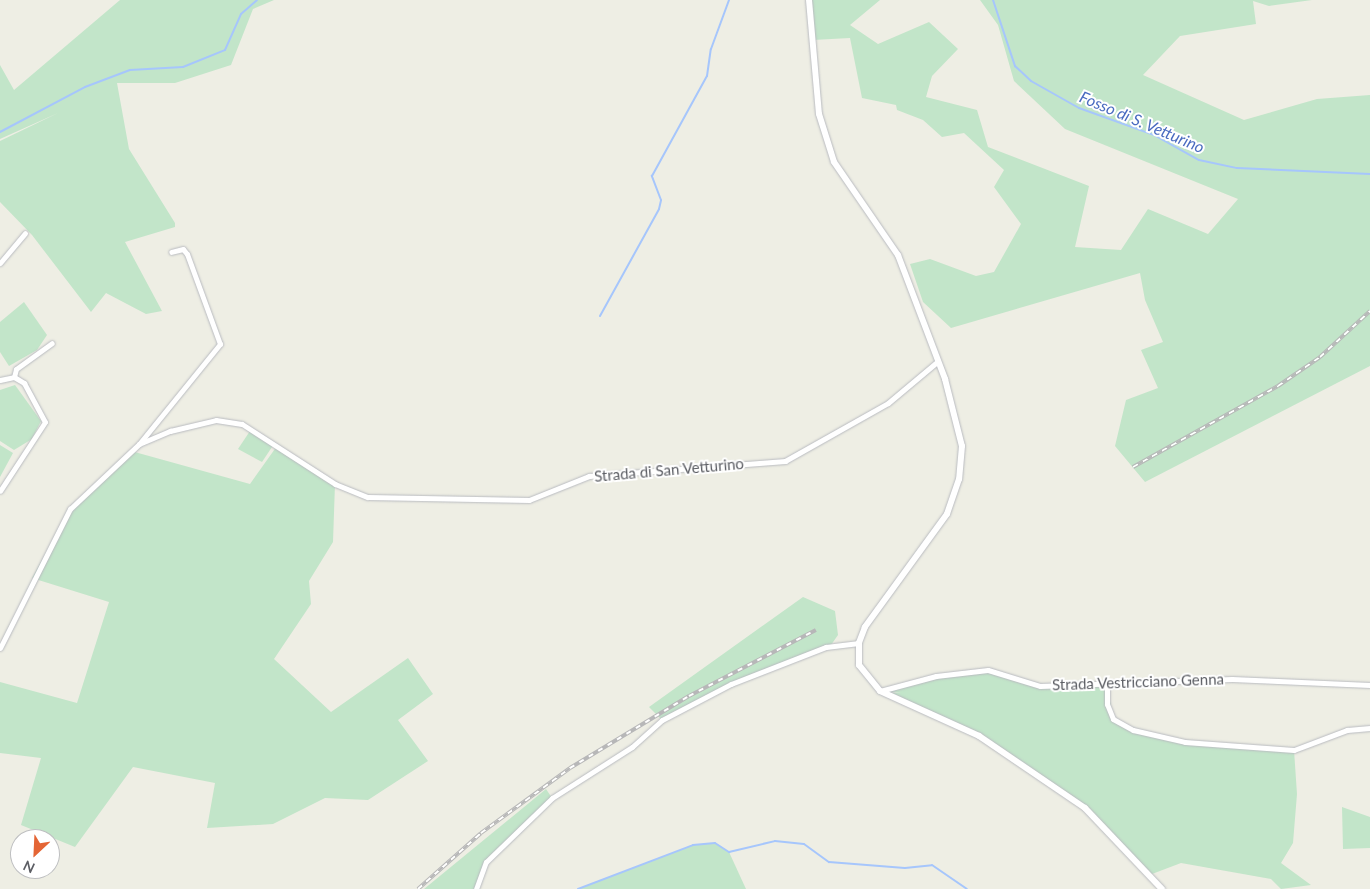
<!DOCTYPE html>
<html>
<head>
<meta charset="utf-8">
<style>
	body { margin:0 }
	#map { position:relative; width:1370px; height:889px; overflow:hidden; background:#eeeee4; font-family:Lato,sans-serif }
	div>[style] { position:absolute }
	.green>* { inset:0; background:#c2e5c9 }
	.stream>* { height:2px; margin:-1px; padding:0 1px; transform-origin:1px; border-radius:1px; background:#a6c6fc }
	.roads { filter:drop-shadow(0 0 1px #b9bbc0) drop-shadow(0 0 1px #b9bbc0) }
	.minor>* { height:5px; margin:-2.5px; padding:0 2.5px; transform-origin:2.5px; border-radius:2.5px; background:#fff }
	.tertiary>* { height:6px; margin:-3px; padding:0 3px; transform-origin:3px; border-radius:3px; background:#fff }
	.rail>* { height:4px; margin-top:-2px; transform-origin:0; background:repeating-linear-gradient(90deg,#fff 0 5.5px,#b7b7b8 0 11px); box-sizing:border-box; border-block:1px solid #b7b7b8 }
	span { translate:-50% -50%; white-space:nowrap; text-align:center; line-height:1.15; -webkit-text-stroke:4px #fff; paint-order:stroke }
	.street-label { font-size:15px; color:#5c5e64 }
	.water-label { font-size:16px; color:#496bc0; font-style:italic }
	.north { position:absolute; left:10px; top:829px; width:50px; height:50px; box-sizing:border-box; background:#fff; border:1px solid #bebfc1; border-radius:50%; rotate:205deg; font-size:14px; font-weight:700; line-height:20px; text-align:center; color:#5c5e64 }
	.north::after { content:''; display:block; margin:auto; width:18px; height:22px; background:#e46535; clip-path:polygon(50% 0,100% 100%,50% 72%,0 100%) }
</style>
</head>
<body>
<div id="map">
	<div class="green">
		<i style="clip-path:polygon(120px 0,274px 0,253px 9px,231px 65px,175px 83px,117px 83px,129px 149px,175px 223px,175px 227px,125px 242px,162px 311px,146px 314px,106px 293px,91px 312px,32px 235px,0 202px,0 141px,58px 113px,0 139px,0 65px,14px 90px)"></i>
		<i style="clip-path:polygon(809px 0,880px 0,850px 25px,878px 44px,929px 22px,958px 49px,932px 76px,926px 97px,977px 110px,988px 147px,1089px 186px,1075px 247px,1121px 250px,1148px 209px,1208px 234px,1238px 199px,1065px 129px,1014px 81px,998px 25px,980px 0,1312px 0,1269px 6px,1253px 1px,1256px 24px,1180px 36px,1143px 75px,1244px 120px,1317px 99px,1370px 95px,1370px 366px,1145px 482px,1115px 446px,1126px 400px,1158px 388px,1141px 350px,1163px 342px,1145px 300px,1140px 273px,951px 328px,923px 302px,910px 264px,930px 259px,976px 276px,994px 272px,1021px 224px,994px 187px,1004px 170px,964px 133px,942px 137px,923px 120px,897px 110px,896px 105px,862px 98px,850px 38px,813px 40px)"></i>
		<i style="clip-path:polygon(24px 302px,47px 335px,37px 350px,9px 366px,0 352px,0 322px)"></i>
		<i style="clip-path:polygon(15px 385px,41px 421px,32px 439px,14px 450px,0 441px,0 390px)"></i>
		<i style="clip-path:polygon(252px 428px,274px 444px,262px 462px,238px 449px)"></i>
		<i style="clip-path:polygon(0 445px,13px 453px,0 477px)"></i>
		<i style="clip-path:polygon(277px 446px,335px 484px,333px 542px,309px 581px,311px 604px,274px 659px,331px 712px,408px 658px,433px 694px,398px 720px,428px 761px,368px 800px,325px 798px,273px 824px,207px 828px,215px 783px,133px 767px,75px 847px,21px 825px,41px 758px,0 753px,0 682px,77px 703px,109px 602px,32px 578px,70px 509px,131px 451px,250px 484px)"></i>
		<i style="clip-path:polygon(803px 597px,835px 611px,838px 635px,831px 645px,731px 684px,662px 720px,649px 707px)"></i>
		<i style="clip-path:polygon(988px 670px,1040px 686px,1107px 683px,1113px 719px,1133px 730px,1185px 742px,1294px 750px,1297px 794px,1293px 843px,1281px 863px,1311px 885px,1281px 889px,1271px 879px,1181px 863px,1152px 874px,1085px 808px,979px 736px,885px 693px,901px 693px,880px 691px,936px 676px)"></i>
		<i style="clip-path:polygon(546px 789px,552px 798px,527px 827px,492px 856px,476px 889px,424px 889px)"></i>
		<i style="clip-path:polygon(1342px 807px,1370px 817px,1370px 848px,1343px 849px)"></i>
		<i style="clip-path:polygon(715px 843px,729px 852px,746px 889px,578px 889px,693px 845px)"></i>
	</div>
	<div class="stream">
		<i style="left:993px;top:0;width:70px;rotate:71.6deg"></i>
		<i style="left:1015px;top:66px;width:22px;rotate:43deg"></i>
		<i style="left:1031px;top:81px;width:55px;rotate:29.4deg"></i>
		<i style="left:1079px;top:108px;width:80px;rotate:19.8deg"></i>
		<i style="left:1154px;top:135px;width:51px;rotate:29.1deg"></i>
		<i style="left:1199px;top:160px;width:39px;rotate:12deg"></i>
		<i style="left:1237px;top:168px;width:133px;rotate:2.6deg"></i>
		<i style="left:0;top:132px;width:96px;rotate:-27.9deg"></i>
		<i style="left:85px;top:87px;width:48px;rotate:-20.7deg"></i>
		<i style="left:130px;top:70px;width:53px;rotate:-3.2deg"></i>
		<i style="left:183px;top:67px;width:45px;rotate:-22deg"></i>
		<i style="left:225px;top:50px;width:39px;rotate:-66deg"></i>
		<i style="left:241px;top:14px;width:21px;rotate:-41deg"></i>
		<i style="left:600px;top:316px;width:122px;rotate:-61.1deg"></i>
		<i style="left:659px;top:209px;width:9px;rotate:-77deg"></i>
		<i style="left:661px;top:200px;width:26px;rotate:-111deg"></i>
		<i style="left:652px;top:176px;width:114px;rotate:-61.2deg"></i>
		<i style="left:707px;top:76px;width:27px;rotate:-82deg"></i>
		<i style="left:711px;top:49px;width:52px;rotate:-69.8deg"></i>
		<i style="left:578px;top:889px;width:123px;rotate:-20.9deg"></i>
		<i style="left:693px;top:845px;width:22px;rotate:-5deg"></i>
		<i style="left:715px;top:843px;width:17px;rotate:33deg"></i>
		<i style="left:729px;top:852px;width:47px;rotate:-13.4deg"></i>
		<i style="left:775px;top:841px;width:29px;rotate:6deg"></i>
		<i style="left:804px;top:844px;width:31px;rotate:36deg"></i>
		<i style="left:829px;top:862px;width:76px;rotate:4.5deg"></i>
		<i style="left:905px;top:868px;width:27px;rotate:-6deg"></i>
		<i style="left:932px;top:865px;width:42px;rotate:34.4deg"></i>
	</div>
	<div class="roads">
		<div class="minor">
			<i style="left:0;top:263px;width:39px;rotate:-50deg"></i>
			<i style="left:14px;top:377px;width:8px;rotate:-76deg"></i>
			<i style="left:16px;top:369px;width:44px;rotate:-35.8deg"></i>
			<i style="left:0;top:380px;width:14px;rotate:-12deg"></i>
			<i style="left:14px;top:377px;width:12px;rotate:31deg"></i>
			<i style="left:24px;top:383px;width:44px;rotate:61.7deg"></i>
			<i style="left:45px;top:422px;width:82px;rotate:123.1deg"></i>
			<i style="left:139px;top:444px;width:129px;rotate:-51deg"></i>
			<i style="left:220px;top:344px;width:96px;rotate:-110.1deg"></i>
			<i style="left:187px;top:254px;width:6px;rotate:-129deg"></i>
			<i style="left:183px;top:249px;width:12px;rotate:166deg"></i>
			<i style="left:0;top:648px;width:156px;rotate:-63.3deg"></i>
			<i style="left:70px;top:509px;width:95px;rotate:-43.3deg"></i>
			<i style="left:139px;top:444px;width:34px;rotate:-23deg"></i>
			<i style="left:170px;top:431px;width:47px;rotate:-13.4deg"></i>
			<i style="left:216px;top:420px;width:26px;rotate:9deg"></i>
			<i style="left:242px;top:424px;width:111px;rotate:32.8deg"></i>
			<i style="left:335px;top:484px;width:35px;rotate:22deg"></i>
			<i style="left:368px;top:497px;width:161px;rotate:1.1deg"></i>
			<i style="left:529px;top:500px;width:65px;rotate:-21.8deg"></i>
			<i style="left:589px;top:476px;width:197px;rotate:-4.4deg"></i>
			<i style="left:785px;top:461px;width:118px;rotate:-29.4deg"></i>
			<i style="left:888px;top:403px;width:65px;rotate:-40deg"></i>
			<i style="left:1107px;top:683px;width:21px;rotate:90deg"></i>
			<i style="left:1107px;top:704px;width:16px;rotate:68deg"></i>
			<i style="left:1113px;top:719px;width:23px;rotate:29deg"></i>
			<i style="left:1133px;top:730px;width:53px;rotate:13deg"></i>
			<i style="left:1185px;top:742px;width:109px;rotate:4.2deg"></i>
			<i style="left:1294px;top:750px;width:57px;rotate:-20.7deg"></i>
			<i style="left:1347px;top:730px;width:23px;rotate:-5deg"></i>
			<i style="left:880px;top:691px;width:58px;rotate:-15deg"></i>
			<i style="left:936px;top:676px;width:52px;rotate:-6.6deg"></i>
			<i style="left:988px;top:670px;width:54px;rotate:17.1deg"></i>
			<i style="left:1040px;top:686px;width:192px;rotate:-2.1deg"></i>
			<i style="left:1232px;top:679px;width:138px;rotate:2.5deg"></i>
			<i style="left:476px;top:889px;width:29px;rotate:-70deg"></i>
			<i style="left:486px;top:862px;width:92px;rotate:-44.1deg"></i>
			<i style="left:552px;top:798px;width:95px;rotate:-32.5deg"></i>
			<i style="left:632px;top:747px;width:40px;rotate:-42deg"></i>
			<i style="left:662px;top:720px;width:78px;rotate:-27.6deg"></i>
			<i style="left:731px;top:684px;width:102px;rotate:-21.3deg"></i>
			<i style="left:826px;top:647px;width:33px;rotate:-7deg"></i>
		</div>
		<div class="tertiary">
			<i style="left:809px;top:0;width:114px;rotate:85deg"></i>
			<i style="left:819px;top:114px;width:50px;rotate:72.6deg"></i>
			<i style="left:834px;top:162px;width:113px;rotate:55.5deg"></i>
			<i style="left:898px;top:255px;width:133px;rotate:69.2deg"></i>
			<i style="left:945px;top:379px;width:69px;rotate:75.8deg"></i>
			<i style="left:962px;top:446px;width:33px;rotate:95deg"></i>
			<i style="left:959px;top:479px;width:37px;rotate:109deg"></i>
			<i style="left:947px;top:514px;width:140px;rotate:126deg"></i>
			<i style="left:865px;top:627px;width:17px;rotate:111deg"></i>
			<i style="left:859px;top:643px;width:22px;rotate:90deg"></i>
			<i style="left:859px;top:665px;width:33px;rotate:51deg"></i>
			<i style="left:880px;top:691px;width:109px;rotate:24.4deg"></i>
			<i style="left:979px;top:736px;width:128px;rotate:34.2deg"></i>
			<i style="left:1085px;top:808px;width:112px;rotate:46.5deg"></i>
		</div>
	</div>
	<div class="rail">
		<i style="left:1133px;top:467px;width:166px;rotate:-29.2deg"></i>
		<i style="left:1278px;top:386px;width:51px;rotate:-34.6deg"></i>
		<i style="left:1320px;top:357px;width:68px;rotate:-42.6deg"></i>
		<i style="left:418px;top:889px;width:84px;rotate:-41.6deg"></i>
		<i style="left:481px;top:833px;width:110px;rotate:-36.1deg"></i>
		<i style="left:570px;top:768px;width:139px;rotate:-31.2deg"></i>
		<i style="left:689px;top:696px;width:143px;rotate:-27.5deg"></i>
	</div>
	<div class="street-label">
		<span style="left:669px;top:470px;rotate:-5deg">Strada di San Vetturino</span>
		<span style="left:1138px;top:682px;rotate:-2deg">Strada Vestricciano Genna</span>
	</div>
	<div class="water-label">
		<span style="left:1142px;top:122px;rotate:23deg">Fosso di S. Vetturino</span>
	</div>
	<div class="north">N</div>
</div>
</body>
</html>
